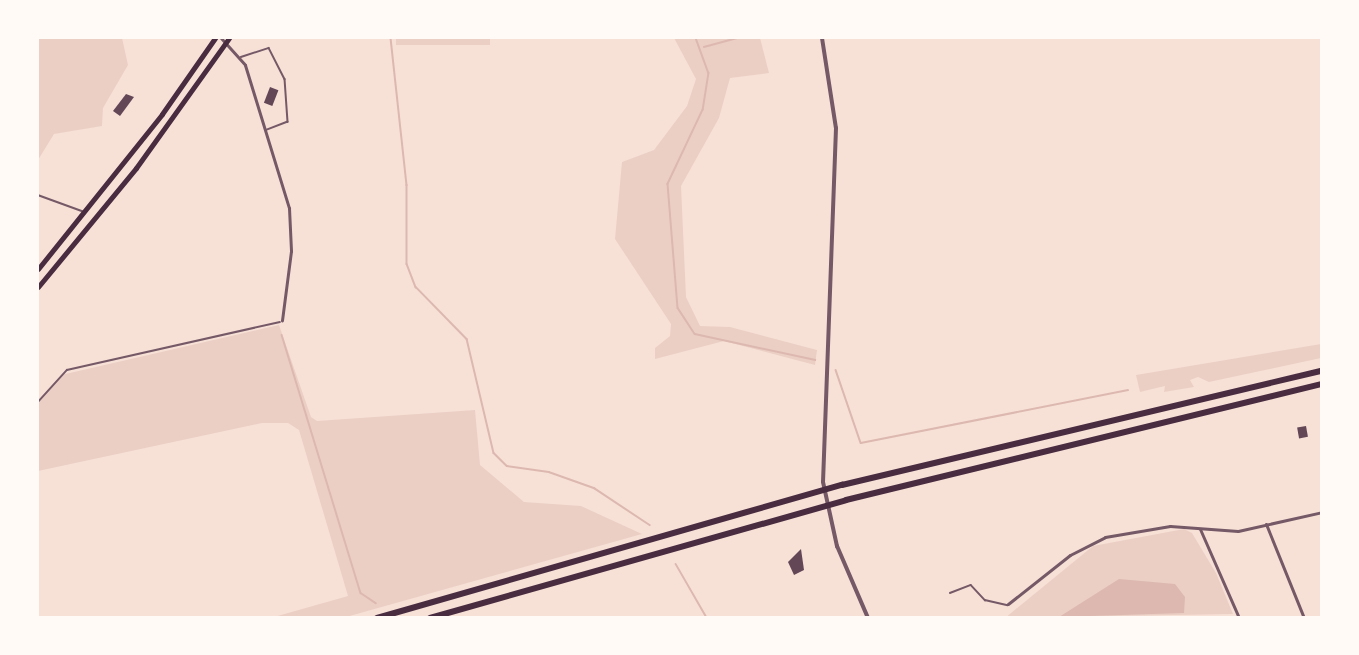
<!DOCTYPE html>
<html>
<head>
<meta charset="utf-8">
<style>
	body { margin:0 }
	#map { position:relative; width:1359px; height:655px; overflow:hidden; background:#f7e1d7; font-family:Karla,sans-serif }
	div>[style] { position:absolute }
	.green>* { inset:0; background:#ebcfc5; transform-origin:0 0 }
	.water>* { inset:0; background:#dcb8b0 }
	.stream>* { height:1.5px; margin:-0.75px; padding:0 0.75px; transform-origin:0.75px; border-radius:0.75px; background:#dcb8b0 }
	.building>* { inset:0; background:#644757; transform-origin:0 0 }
	.service>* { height:1.5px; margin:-0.75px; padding:0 0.75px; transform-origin:0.75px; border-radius:0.75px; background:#755966 }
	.minor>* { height:3px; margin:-1.5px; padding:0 1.5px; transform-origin:1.5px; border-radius:1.5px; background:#755966 }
	.tertiary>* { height:4px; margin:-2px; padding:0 2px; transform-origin:2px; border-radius:2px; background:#755966 }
	.primary>* { height:5px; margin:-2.5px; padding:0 2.5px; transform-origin:2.5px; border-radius:2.5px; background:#4a2c40 }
	.motorway>* { height:6px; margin:-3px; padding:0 3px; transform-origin:3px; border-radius:3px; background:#4a2c40 }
	span { translate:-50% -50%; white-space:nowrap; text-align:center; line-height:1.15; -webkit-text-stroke:5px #fffaf5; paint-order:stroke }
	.frame { position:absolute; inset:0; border:39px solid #fffaf5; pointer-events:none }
</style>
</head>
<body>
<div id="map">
	<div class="green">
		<i style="clip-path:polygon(38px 38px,122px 38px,128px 65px,103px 108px,102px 126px,54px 134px,38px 160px)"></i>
		<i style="left:396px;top:38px;width:94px;height:7px"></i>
		<i style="clip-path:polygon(674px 38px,760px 38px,769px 73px,730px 78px,719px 118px,681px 186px,686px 297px,700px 326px,730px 327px,817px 350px,815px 365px,724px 341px,655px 359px,655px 348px,670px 336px,671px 324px,615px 239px,622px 162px,654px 150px,687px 106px,696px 79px)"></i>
		<i style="clip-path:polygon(279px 325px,311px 417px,317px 421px,475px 410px,480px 465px,524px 502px,581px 506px,642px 534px,346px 617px,274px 617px,348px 596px,299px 430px,288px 423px,262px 423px,38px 471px,38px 403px,61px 375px)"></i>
		<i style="clip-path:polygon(1321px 344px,1321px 358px,1209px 382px,1198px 377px,1190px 380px,1194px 387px,1164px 392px,1165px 386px,1140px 392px,1136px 375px)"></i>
		<i style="clip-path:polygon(1184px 529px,1192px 533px,1216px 573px,1233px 614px,1005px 618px,1093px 546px)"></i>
	</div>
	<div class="water">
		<i style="clip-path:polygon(1119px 579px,1175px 584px,1185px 597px,1184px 613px,1059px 617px)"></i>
	</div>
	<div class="stream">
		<i style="left:391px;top:38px;width:148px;rotate:83.8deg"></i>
		<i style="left:407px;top:185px;width:79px;rotate:90deg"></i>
		<i style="left:407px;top:264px;width:25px;rotate:69deg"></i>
		<i style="left:416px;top:287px;width:73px;rotate:45.6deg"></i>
		<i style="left:467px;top:339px;width:117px;rotate:76.7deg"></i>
		<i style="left:494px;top:453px;width:18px;rotate:45deg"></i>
		<i style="left:507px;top:466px;width:42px;rotate:8.1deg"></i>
		<i style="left:549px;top:472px;width:48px;rotate:19.6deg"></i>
		<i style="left:594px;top:488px;width:67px;rotate:33.5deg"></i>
		<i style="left:696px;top:38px;width:37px;rotate:70deg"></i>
		<i style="left:709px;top:73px;width:37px;rotate:99deg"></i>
		<i style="left:703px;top:110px;width:82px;rotate:115.3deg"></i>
		<i style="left:668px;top:184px;width:124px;rotate:85.4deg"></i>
		<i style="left:678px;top:308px;width:31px;rotate:57deg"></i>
		<i style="left:695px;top:334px;width:123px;rotate:12.2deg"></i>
		<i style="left:704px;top:47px;width:35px;rotate:-15deg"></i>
		<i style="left:282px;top:335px;width:270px;rotate:73deg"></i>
		<i style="left:361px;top:593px;width:18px;rotate:34deg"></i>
		<i style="left:836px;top:370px;width:77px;rotate:71.1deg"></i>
		<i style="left:861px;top:443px;width:272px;rotate:-11.2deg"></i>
		<i style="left:676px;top:564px;width:62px;rotate:60.1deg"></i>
	</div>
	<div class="building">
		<i style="left:270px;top:87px;width:9px;height:17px;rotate:21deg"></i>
		<i style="clip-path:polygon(126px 94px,134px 97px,120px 116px,113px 111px)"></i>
		<i style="left:1306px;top:426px;width:11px;height:9px;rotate:80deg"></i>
		<i style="clip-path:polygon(801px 549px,804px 570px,794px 575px,788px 562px)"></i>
	</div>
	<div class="service">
		<i style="left:241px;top:57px;width:29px;rotate:-18deg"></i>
		<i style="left:269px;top:48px;width:35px;rotate:63deg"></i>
		<i style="left:285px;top:79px;width:43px;rotate:86deg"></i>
		<i style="left:288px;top:122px;width:22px;rotate:159deg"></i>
		<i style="left:38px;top:195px;width:47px;rotate:20deg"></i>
		<i style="left:38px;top:402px;width:43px;rotate:-47.8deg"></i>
		<i style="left:67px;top:370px;width:218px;rotate:-12.7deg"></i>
		<i style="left:950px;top:593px;width:22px;rotate:-21deg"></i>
		<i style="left:971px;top:585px;width:21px;rotate:47deg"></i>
		<i style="left:985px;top:600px;width:23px;rotate:13deg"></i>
	</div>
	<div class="minor">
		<i style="left:221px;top:38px;width:36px;rotate:48deg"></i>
		<i style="left:245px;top:65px;width:150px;rotate:72.9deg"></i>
		<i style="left:289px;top:208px;width:43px;rotate:87.3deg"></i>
		<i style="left:291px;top:251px;width:70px;rotate:97.4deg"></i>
		<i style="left:1266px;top:524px;width:101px;rotate:68deg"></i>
		<i style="left:1200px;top:529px;width:97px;rotate:66.3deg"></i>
		<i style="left:1008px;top:604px;width:79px;rotate:-38.3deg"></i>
		<i style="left:1070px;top:555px;width:39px;rotate:-27deg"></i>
		<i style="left:1105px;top:537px;width:66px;rotate:-9.6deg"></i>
		<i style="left:1170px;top:526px;width:68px;rotate:4.2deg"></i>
		<i style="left:1238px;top:531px;width:86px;rotate:-12.7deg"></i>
	</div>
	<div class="tertiary">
		<i style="left:822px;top:38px;width:91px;rotate:81.2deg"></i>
		<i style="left:836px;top:128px;width:354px;rotate:92.1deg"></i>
		<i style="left:823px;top:482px;width:66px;rotate:77.7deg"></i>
		<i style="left:837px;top:546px;width:78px;rotate:66.7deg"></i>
	</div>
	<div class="primary">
		<i style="left:38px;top:269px;width:198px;rotate:-51.3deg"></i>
		<i style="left:162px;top:114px;width:93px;rotate:-55.1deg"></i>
		<i style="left:38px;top:287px;width:154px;rotate:-50.5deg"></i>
		<i style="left:136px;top:168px;width:160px;rotate:-54.4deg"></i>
	</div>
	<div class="motorway">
		<i style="left:377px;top:618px;width:484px;rotate:-16deg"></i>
		<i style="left:842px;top:485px;width:493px;rotate:-13.4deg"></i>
		<i style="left:430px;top:618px;width:432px;rotate:-15.8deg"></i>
		<i style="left:846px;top:500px;width:490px;rotate:-13.7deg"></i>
	</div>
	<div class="frame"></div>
</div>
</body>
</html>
